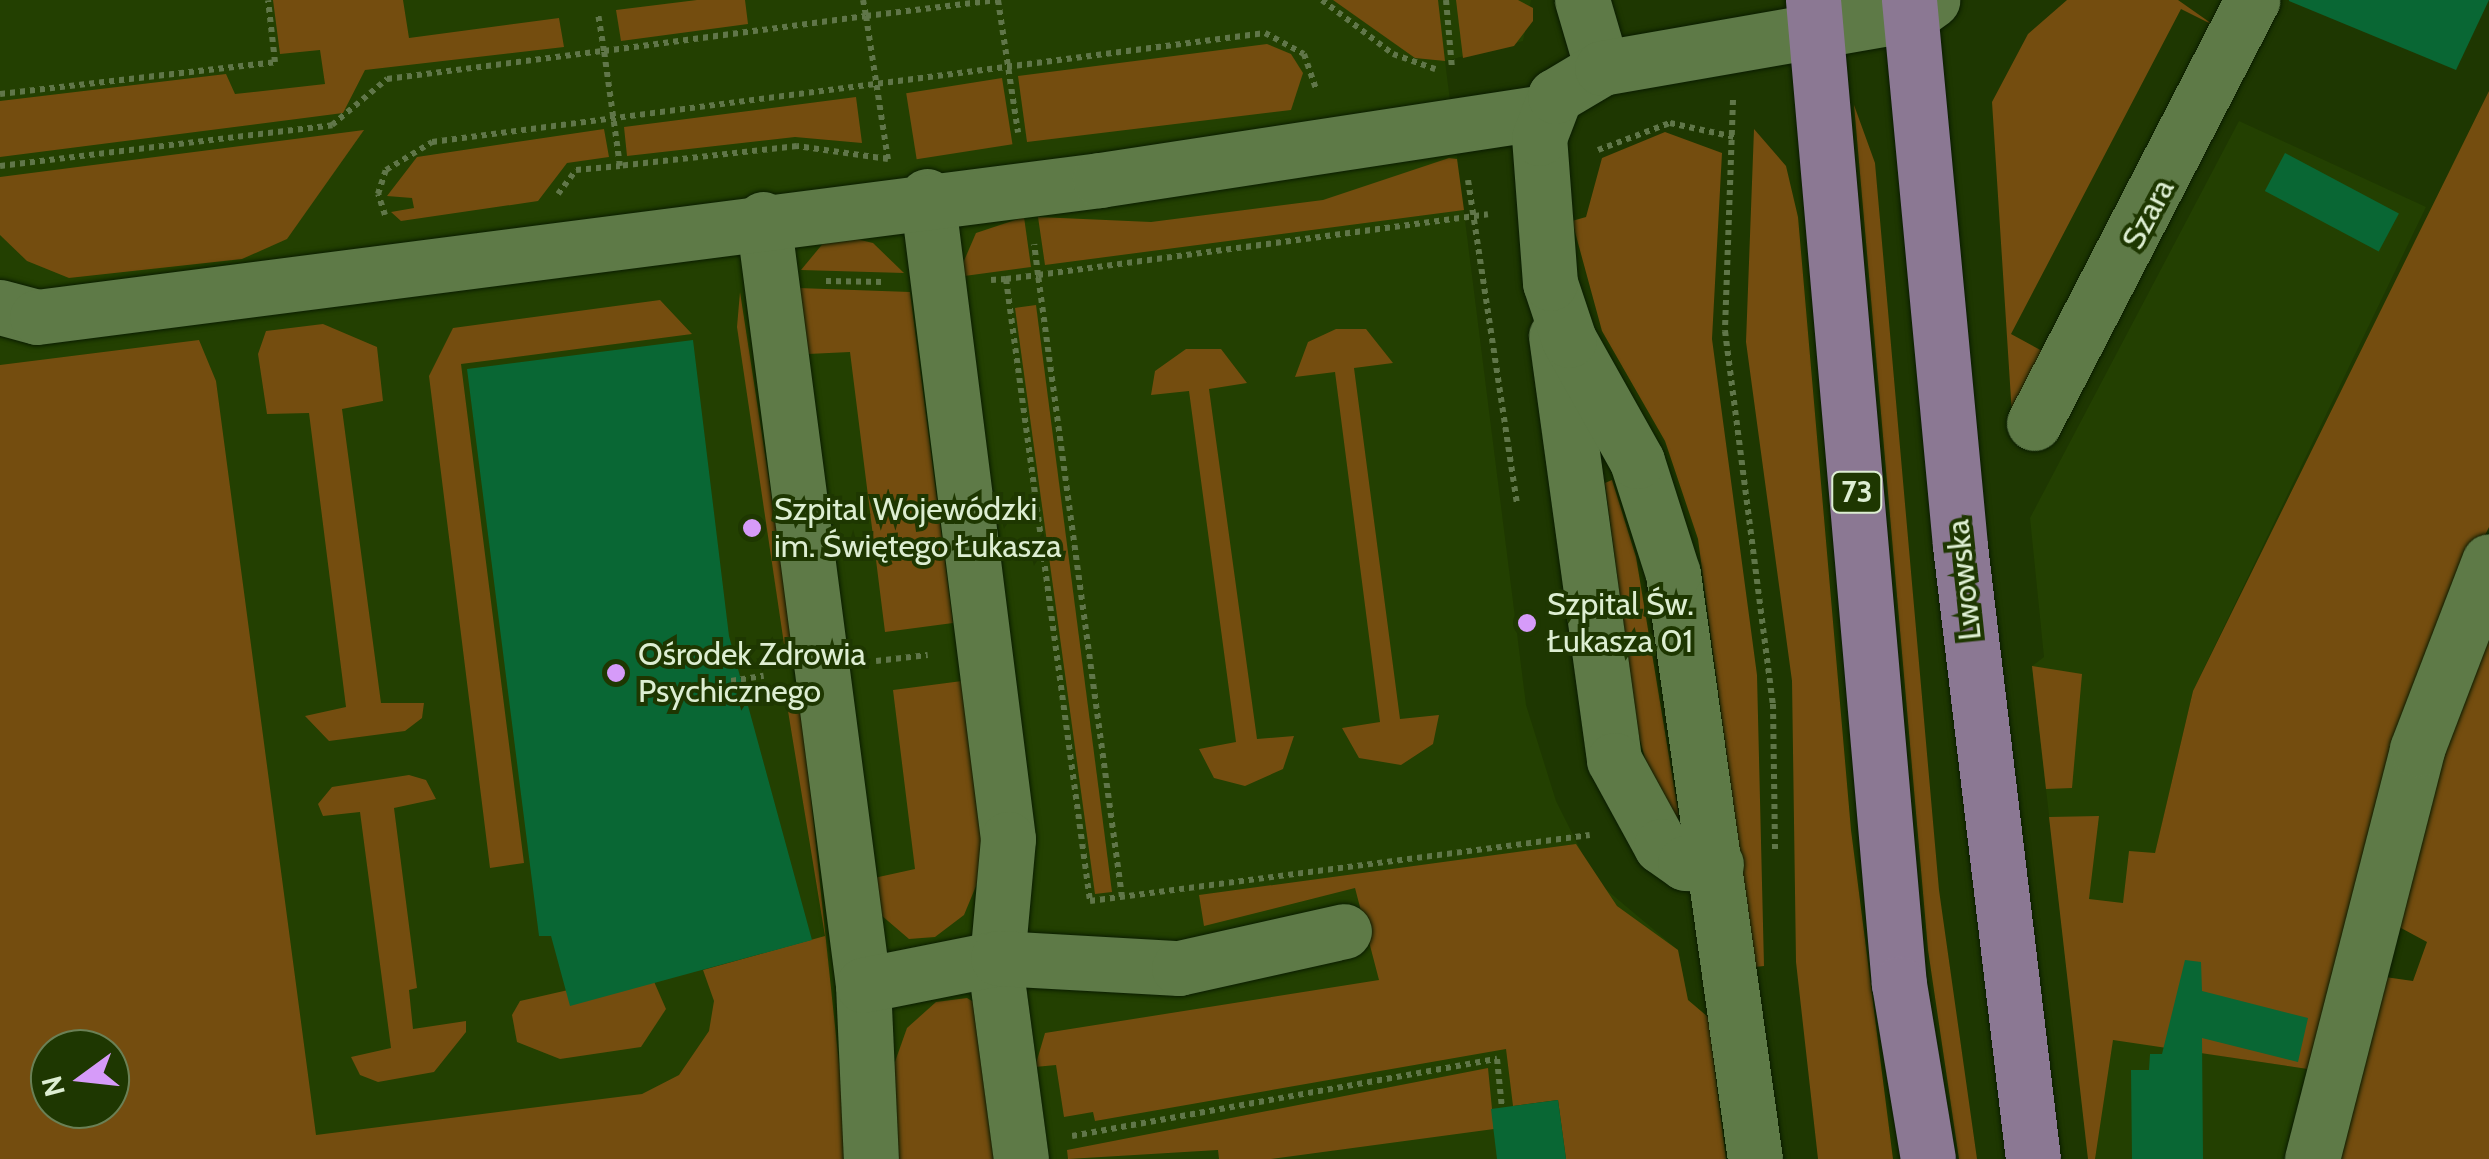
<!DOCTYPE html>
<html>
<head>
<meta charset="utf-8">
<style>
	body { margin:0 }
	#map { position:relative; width:2489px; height:1159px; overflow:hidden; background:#1e3701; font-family:Cabin,sans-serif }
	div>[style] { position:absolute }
	.built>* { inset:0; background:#234001 }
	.green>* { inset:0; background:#744d0f; transform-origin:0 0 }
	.building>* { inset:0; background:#096734; transform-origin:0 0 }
	.path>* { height:6px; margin-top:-3px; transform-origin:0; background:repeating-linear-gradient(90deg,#607649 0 5px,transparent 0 10px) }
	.roads { filter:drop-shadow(0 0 2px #0a1c00) drop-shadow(0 0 2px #0a1c00) }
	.minor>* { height:55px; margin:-27.5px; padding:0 27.5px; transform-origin:27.5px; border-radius:27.5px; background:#5e7a47 }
	.major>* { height:55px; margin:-27.5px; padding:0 27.5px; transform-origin:27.5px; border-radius:27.5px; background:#8b7893 }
	.dots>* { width:28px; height:28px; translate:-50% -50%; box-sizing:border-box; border:5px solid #1e3701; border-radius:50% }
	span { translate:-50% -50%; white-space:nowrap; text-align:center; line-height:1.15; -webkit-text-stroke:8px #1e3701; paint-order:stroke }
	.shield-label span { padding:2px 8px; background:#1e3701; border:2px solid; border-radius:8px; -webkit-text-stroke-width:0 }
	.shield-label { font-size:30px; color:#ddeed2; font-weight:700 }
	.street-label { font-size:32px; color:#ddeed2 }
	.poi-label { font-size:32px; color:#ddeed2 }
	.left { translate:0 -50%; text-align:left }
	.north { position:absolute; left:30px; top:1029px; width:100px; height:100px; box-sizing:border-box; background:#1e3701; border:2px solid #6a8055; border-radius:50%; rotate:255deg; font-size:28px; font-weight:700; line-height:40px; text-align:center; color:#ddeed2 }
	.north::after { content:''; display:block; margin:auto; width:35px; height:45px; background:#d69bf9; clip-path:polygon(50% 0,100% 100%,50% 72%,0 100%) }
</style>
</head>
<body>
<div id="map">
	<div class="built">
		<i style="clip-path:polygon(evenodd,0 0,1531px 0,1523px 41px,1445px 61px,1526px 705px,1556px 801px,1596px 881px,1678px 950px,1688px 1000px,1708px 1017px,1726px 1159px,0 1159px,0 0,50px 1049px,110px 1049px,110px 1109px,50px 1109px,50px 1049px)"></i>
		<i style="clip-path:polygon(2239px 121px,2426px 207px,2193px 691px,2112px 1039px,2314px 1070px,2293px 1159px,2088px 1159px,2032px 666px,2044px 657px,2030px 518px)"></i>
	</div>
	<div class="green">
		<i style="clip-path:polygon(273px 0,403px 0,409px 38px,559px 18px,564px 47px,365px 70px,343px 113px,0 157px,0 101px,226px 74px,235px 94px,325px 84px,320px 50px,280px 54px)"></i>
		<i style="clip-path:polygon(697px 0,745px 0,748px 24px,621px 41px,616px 10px)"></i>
		<i style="clip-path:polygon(1333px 0,1438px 0,1445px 61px,1415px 58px)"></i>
		<i style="clip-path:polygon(1456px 0,1518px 0,1533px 8px,1533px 21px,1514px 46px,1463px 58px)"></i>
		<i style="clip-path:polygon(2067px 0,2178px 0,2215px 26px,2181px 9px,2011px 334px,2044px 352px,2012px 415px,1992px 102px,2028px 34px)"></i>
		<i style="clip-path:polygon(1267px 44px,1291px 54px,1303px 73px,1291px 110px,1027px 142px,1018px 76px)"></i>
		<i style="left:1002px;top:78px;width:67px;height:97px;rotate:81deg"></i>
		<i style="clip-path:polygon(2489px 91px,2489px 527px,2417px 677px,2314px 1070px,2113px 1040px,2095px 1159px,2088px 1159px,2049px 817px,2099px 816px,2089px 899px,2123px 903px,2129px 851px,2155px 853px,2193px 691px)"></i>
		<i style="clip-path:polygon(856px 97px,862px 143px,795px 137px,627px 156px,624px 127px)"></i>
		<i style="clip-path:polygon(1854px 105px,1875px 163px,1939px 890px,1977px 1159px,1959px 1159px,1928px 950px)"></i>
		<i style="clip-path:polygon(604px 129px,609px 157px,567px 163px,538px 201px,401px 221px,391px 212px,414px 208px,412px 198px,387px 196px,417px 157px)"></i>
		<i style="clip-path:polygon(1754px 129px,1786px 166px,1798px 217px,1851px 830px,1893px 1159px,1818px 1159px,1796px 962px,1792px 681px,1746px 342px)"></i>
		<i style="clip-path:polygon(364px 130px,287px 239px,242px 259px,69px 278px,27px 261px,0 235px,0 177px)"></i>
		<i style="clip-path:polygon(1665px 132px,1722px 153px,1712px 339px,1757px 675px,1764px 966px,1755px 967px,1698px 539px,1665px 441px,1602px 331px,1572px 221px,1586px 217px,1602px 158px)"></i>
		<i style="clip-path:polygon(1449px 158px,1457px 159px,1464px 210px,1045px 265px,1038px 217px,1151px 222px,1323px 200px)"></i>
		<i style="clip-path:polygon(1024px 217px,1031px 267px,957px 277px,976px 233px)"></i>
		<i style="clip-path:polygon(848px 237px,873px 243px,904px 273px,801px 270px,825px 241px)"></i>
		<i style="clip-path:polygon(798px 288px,910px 292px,953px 623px,885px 632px,850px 352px,808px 354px)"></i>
		<i style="clip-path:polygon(740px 292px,794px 643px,784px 644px,737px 327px)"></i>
		<i style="clip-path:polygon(660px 300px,692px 334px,461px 364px,524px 863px,490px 868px,429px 376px,453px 328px)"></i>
		<i style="clip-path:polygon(1036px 305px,1112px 892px,1095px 894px,1015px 308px)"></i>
		<i style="clip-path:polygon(323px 324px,377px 347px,383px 401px,342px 409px,381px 703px,424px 703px,422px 718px,405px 731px,329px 741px,305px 716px,346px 707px,309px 413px,267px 414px,258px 354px,266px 331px)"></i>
		<i style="clip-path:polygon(1336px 329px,1366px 329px,1393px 363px,1354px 368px,1400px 719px,1439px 715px,1433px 744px,1401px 765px,1359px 758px,1342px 728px,1380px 722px,1335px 372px,1295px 377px,1308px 342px)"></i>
		<i style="clip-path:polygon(evenodd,199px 340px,216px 381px,316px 1135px,642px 1094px,679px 1075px,709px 1031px,714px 1001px,703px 970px,825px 936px,788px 711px,801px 703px,849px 1159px,0 1159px,0 365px,199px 340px,50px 1049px,110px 1049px,110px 1109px,50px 1109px,50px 1049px)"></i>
		<i style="clip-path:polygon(1186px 349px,1221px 349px,1247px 383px,1209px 389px,1257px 739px,1294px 736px,1283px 769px,1245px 786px,1214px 778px,1199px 749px,1236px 742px,1189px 391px,1151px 395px,1155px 371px)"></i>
		<i style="clip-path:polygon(1612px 480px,1636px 557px,1680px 823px,1651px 780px,1637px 729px,1605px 483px)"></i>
		<i style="clip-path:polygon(2489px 611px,2489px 1159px,2324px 1159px,2371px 975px,2413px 981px,2427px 942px,2388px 921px)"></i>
		<i style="clip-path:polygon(2032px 666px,2082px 674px,2072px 788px,2046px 789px)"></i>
		<i style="clip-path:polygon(962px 681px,986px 862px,964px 915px,935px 937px,909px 939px,881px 915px,874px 878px,915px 869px,893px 690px)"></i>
		<i style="clip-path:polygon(409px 775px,426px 780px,436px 799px,394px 808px,417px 988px,409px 990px,413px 1029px,466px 1021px,466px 1032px,434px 1072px,378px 1082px,360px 1075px,351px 1057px,391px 1048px,360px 812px,323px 816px,318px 804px,332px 787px)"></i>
		<i style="clip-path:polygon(1576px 844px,1617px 906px,1678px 950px,1688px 1000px,1708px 1017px,1726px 1159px,1566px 1159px,1558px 1100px,1513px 1106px,1506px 1049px,1095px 1121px,1093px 1112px,1064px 1117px,1056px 1065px,1035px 1067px,1045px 1033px,1379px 980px,1355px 888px,1204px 926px,1199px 895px)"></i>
		<i style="clip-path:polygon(634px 975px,652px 977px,666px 1009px,641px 1047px,560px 1059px,517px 1042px,512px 1015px,520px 1001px)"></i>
		<i style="clip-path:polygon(967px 998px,977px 1004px,1000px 1159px,894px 1159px,891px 1073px,907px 1028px,936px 1002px)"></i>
		<i style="clip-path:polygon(1488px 1068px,1494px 1129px,1271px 1159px,1219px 1159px,1218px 1150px,1068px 1159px,1067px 1150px)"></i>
	</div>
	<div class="building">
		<i style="clip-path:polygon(2489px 0,2456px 70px,2289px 1px,2289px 0)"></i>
		<i style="left:2285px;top:153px;width:129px;height:43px;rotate:28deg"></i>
		<i style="clip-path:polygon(693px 340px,729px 636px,812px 940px,570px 1006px,551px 936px,539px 936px,467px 369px)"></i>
		<i style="clip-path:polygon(2185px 960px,2201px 962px,2202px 991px,2308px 1018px,2298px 1062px,2202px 1038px,2203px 1159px,2132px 1159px,2131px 1070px,2149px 1070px,2150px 1054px,2162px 1054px)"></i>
		<i style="clip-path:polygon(1558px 1100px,1566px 1159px,1497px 1159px,1491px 1109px)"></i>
	</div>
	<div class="path">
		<i style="left:863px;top:0;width:16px;rotate:79deg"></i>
		<i style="left:866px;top:16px;width:132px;rotate:-7deg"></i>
		<i style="left:998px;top:0;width:134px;rotate:81.4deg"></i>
		<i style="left:1322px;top:0;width:89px;rotate:37.3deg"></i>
		<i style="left:1393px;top:54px;width:45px;rotate:19.7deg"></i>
		<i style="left:1446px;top:0;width:68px;rotate:85deg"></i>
		<i style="left:866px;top:16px;width:145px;rotate:81.3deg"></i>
		<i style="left:888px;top:159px;width:92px;rotate:-171.9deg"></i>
		<i style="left:797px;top:146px;width:178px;rotate:173.6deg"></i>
		<i style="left:620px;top:166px;width:116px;rotate:-97.9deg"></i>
		<i style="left:604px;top:51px;width:264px;rotate:-7.6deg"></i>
		<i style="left:0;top:94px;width:277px;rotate:-6.6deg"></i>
		<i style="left:275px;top:62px;width:62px;rotate:-96.4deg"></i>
		<i style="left:1733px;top:100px;width:231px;rotate:92deg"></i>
		<i style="left:1725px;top:331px;width:376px;rotate:82.7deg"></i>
		<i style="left:1773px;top:704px;width:150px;rotate:89.2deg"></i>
		<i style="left:1598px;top:150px;width:77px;rotate:-20.6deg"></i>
		<i style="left:1670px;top:123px;width:66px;rotate:12.2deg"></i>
		<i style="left:0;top:166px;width:335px;rotate:-7deg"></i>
		<i style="left:332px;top:125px;width:72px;rotate:-39.9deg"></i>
		<i style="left:387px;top:79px;width:219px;rotate:-7.4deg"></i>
		<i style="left:604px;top:51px;width:38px;rotate:-99deg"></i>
		<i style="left:1468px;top:180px;width:328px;rotate:81.4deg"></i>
		<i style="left:558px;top:194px;width:30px;rotate:-53deg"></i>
		<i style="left:576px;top:170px;width:44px;rotate:-5.2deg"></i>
		<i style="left:385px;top:215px;width:22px;rotate:-108deg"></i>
		<i style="left:378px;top:194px;width:25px;rotate:-72deg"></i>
		<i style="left:386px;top:170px;width:54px;rotate:-31.3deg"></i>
		<i style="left:432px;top:142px;width:840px;rotate:-7.45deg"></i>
		<i style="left:1265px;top:33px;width:44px;rotate:28.3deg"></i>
		<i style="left:1304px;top:54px;width:37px;rotate:71deg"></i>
		<i style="left:1006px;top:279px;width:32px;rotate:-7deg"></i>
		<i style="left:1038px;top:275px;width:31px;rotate:-97deg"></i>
		<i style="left:991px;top:280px;width:15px;rotate:-4deg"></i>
		<i style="left:1006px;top:279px;width:628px;rotate:82.31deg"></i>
		<i style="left:1090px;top:901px;width:504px;rotate:-7.52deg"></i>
		<i style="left:826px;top:281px;width:58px;rotate:1deg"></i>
		<i style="left:876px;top:661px;width:52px;rotate:-6.6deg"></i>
		<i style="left:731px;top:681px;width:33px;rotate:-9deg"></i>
		<i style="left:1122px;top:897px;width:628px;rotate:-97.69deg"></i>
		<i style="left:1038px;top:275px;width:454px;rotate:-7.7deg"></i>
		<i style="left:1072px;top:1136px;width:432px;rotate:-10.3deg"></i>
		<i style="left:1497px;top:1059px;width:49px;rotate:84.2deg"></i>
	</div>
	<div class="roads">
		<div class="minor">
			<i style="left:1582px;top:0;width:71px;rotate:73.6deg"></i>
			<i style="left:927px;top:196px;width:648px;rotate:82.82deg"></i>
			<i style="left:1008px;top:839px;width:134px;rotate:95.2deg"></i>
			<i style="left:996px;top:972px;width:189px;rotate:82.4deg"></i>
			<i style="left:763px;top:219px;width:772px;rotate:82.56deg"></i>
			<i style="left:863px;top:985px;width:174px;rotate:87.4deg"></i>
			<i style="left:0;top:307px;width:38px;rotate:15deg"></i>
			<i style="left:37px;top:317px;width:1072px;rotate:-7.34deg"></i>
			<i style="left:1100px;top:180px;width:451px;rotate:-8.7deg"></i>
			<i style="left:1556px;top:336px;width:428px;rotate:82.2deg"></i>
			<i style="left:1614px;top:760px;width:98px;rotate:61.3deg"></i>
			<i style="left:1661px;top:846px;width:29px;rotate:35deg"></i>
			<i style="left:1685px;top:863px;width:31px;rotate:2deg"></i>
			<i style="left:2034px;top:423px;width:476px;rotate:-62.7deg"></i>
			<i style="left:863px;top:985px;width:138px;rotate:-11.3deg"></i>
			<i style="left:998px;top:958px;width:181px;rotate:3.2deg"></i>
			<i style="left:1179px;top:968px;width:169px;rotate:-12.6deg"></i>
			<i style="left:1755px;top:1159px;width:591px;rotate:-97.98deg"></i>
			<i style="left:1673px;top:574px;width:119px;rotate:-107.7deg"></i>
			<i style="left:1637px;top:461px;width:139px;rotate:-119.3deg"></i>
			<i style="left:1569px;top:340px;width:60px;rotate:-108.4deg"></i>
			<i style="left:1550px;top:283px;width:145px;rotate:-94.3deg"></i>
			<i style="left:1539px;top:138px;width:45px;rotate:-69.1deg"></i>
			<i style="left:1555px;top:96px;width:55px;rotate:-30.8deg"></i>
			<i style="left:1602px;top:68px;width:316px;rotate:-9.9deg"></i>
			<i style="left:1913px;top:14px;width:24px;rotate:-36deg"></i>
			<i style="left:2312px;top:1159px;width:423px;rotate:-75.6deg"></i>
			<i style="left:2417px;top:749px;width:201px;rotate:-69deg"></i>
		</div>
		<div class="major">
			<i style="left:1813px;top:0;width:988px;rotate:85.01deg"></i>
			<i style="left:1899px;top:984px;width:177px;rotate:80.6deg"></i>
			<i style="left:1909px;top:0;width:548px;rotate:84.66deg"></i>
			<i style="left:1960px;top:546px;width:617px;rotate:83.21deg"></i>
		</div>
	</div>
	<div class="dots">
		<i style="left:752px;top:528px;background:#d69bf9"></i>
		<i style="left:1527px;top:623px;background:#d69bf9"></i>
		<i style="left:616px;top:673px;background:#d69bf9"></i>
	</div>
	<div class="shield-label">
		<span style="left:1857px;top:492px">73</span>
	</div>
	<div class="street-label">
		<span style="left:2148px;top:214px;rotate:-62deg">Szara</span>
		<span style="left:1964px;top:580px;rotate:-96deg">Lwowska</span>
	</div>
	<div class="poi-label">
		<span class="left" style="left:774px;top:528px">Szpital Wojewódzki<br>im. Świętego Łukasza</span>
		<span class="left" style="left:1547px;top:623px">Szpital Św.<br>Łukasza 01</span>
		<span class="left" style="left:638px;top:673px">Ośrodek Zdrowia<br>Psychicznego</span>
	</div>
	<div class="north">N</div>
</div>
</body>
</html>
